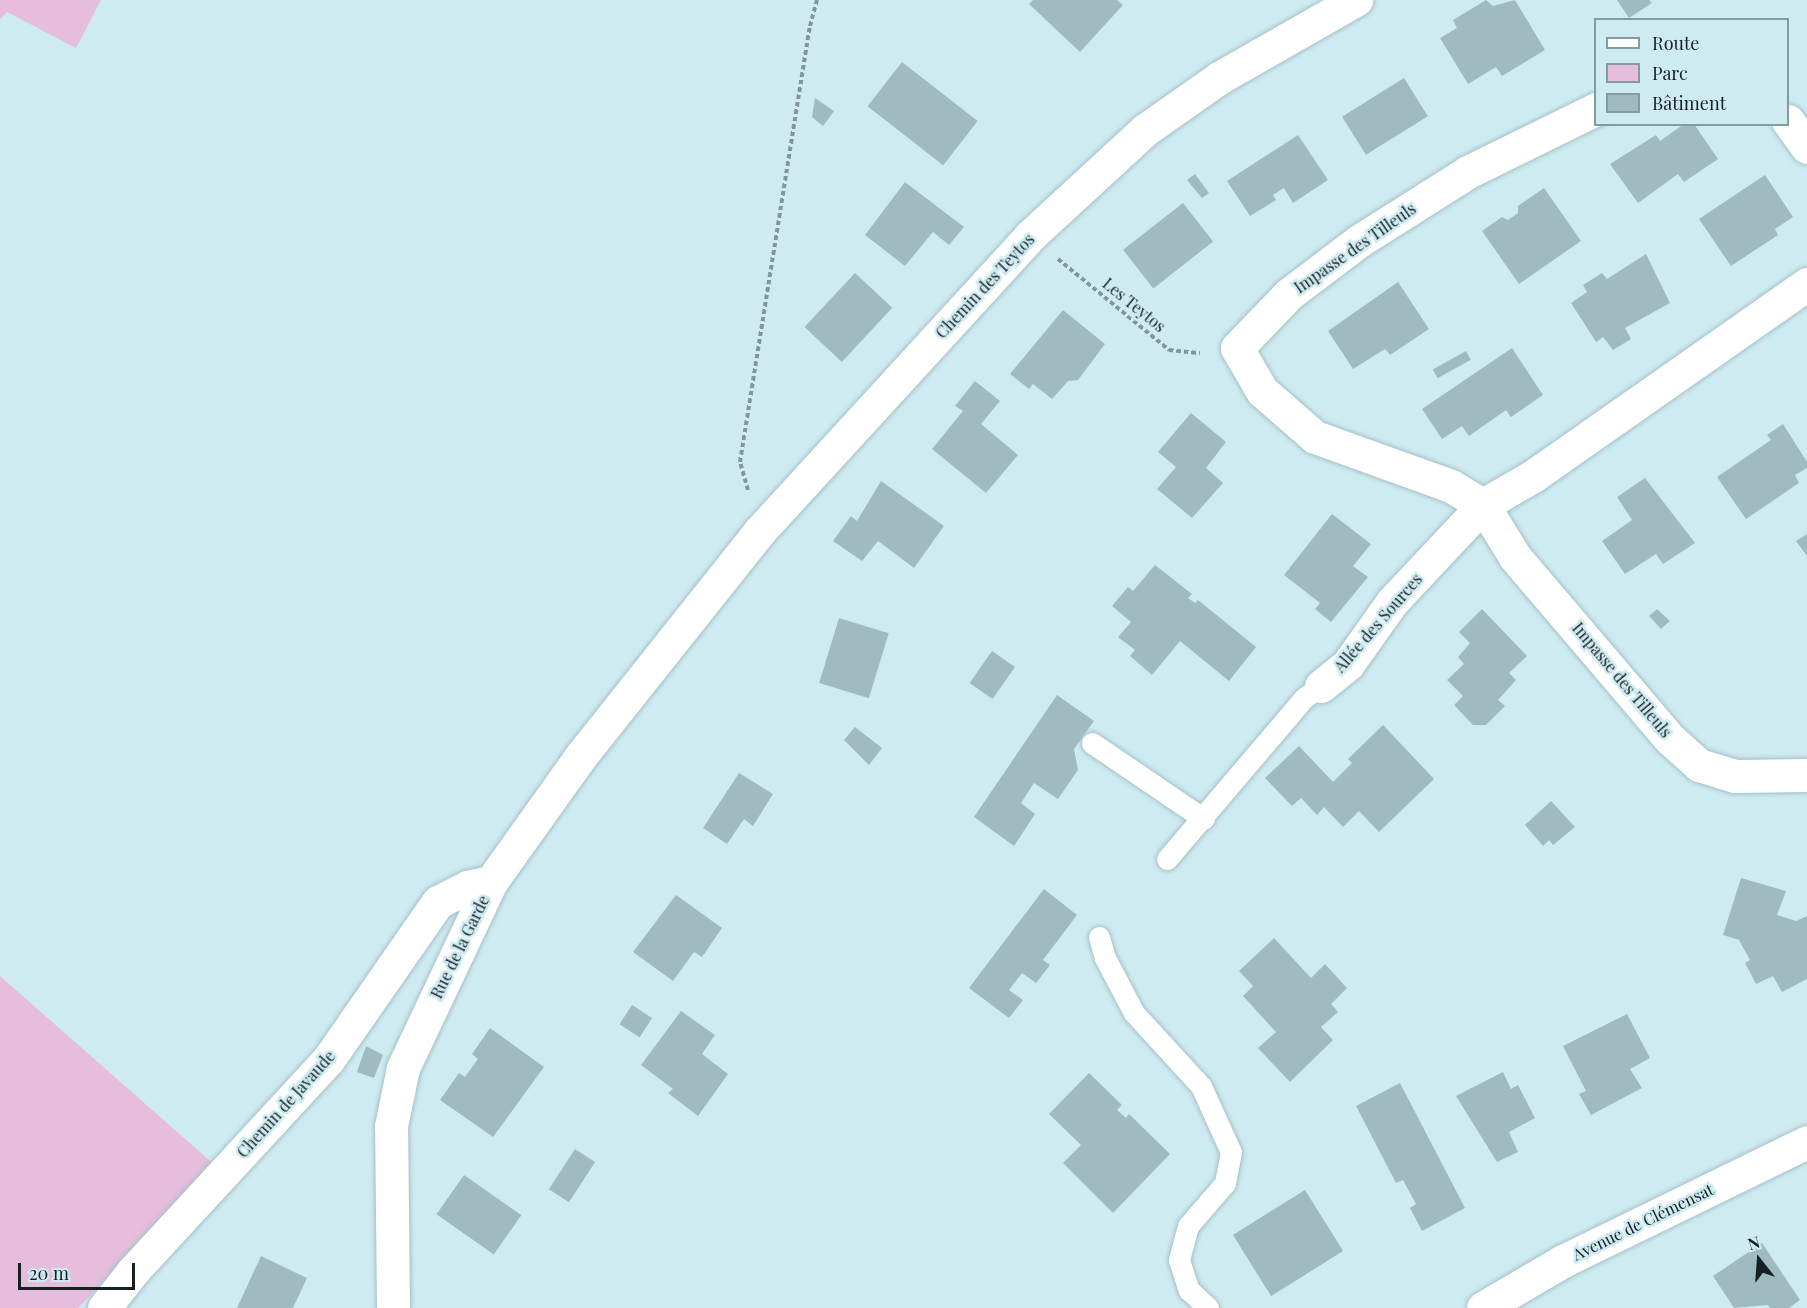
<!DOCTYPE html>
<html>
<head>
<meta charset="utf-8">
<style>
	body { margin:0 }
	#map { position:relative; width:1807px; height:1308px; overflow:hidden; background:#cfebf2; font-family:"Playfair Display",serif }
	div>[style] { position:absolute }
	.green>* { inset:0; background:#e6bddc }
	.building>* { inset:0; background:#9fbbc1; transform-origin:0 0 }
	.path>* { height:4px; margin-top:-2px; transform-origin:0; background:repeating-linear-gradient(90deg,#81969b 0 4.5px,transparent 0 7.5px) }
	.roads { filter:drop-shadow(0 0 2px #a5c1c7) drop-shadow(0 0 2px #a5c1c7) }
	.service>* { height:21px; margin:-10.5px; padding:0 10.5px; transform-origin:10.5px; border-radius:10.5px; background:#fff }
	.minor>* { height:33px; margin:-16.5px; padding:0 16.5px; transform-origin:16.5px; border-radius:16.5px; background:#fff }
	.secondary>* { height:33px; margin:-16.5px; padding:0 16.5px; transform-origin:16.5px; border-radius:16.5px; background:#fff }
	span { translate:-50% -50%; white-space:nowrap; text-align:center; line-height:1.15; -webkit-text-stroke:5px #cfebf2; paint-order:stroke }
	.street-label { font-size:16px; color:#152022 }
	.legend { position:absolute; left:1594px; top:18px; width:195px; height:108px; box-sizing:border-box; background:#cfebf2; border:2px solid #859a9f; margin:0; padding:8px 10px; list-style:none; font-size:18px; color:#152022 }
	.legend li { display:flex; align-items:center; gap:12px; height:30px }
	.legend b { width:30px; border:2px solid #859a9f }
	.north { position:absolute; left:1729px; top:1230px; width:60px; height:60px; -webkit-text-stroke:4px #cfebf2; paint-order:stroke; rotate:343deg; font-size:16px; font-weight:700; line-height:24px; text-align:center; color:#152022 }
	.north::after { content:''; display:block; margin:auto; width:21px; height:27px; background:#152022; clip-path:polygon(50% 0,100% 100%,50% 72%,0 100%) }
	.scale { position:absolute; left:18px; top:1263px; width:117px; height:27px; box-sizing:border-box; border:3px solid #152022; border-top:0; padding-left:8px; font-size:18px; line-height:21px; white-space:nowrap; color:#152022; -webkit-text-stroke:4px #cfebf2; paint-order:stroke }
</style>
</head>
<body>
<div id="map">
	<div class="green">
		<i style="clip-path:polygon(0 0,101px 0,76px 48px,7px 12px,0 19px)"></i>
		<i style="clip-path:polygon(0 976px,217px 1167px,78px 1308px,0 1308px)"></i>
	</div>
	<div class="building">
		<i style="clip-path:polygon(1033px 0,1117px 0,1123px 5px,1080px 52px,1029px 4px)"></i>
		<i style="clip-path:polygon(1486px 0,1493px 6px,1515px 0,1545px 50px,1502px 76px,1496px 67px,1468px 84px,1440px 38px,1457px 28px,1453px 20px)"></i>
		<i style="clip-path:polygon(1617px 0,1649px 0,1652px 3px,1629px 18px)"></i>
		<i style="left:902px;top:62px;width:96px;height:56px;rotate:38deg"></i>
		<i style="left:1404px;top:78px;width:45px;height:73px;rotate:58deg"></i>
		<i style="clip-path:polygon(815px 98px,834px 111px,823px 126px,812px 117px)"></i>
		<i style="clip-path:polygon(1684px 124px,1694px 124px,1718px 159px,1684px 182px,1678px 174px,1638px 203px,1610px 164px,1656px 135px,1660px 141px)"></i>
		<i style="clip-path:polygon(1298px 135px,1328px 180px,1293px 203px,1284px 188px,1273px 195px,1276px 200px,1250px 216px,1227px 181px)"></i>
		<i style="clip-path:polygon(1195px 174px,1209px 193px,1202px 198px,1187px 180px)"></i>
		<i style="clip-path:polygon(1765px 175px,1793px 217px,1775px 229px,1778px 235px,1731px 266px,1699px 219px)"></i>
		<i style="clip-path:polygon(905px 182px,964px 227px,949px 245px,933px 232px,905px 266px,865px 235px)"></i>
		<i style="clip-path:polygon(1544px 188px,1581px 241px,1519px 284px,1482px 231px,1502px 217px,1508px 220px,1518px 213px,1518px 206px)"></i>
		<i style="left:1183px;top:203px;width:49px;height:76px;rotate:52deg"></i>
		<i style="clip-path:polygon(1646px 254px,1670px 303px,1625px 328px,1631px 339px,1613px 350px,1603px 337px,1596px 342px,1571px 303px,1587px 292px,1583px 285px,1602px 273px,1607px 279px)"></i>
		<i style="left:855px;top:273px;width:51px;height:74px;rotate:43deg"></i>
		<i style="clip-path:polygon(1398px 282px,1429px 329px,1390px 355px,1385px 349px,1353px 369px,1328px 331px)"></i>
		<i style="clip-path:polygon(1063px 310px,1105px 344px,1078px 380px,1068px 381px,1052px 399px,1033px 384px,1029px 389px,1010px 374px)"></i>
		<i style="clip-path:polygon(1512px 348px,1543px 395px,1511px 417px,1506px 410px,1469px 436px,1462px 426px,1442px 439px,1422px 409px)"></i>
		<i style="left:1466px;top:351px;width:10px;height:38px;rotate:61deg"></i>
		<i style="clip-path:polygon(975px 381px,1000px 401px,981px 424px,1018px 455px,986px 493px,932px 449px,963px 411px,955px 406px)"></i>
		<i style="clip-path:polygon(1191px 413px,1226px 442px,1206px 468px,1223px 483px,1192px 518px,1157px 489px,1176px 467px,1158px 452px)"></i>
		<i style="clip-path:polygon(1783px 424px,1807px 462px,1807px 468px,1795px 475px,1799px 483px,1746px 519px,1717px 477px,1771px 440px,1767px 435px)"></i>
		<i style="clip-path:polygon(1645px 478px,1695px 543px,1663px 564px,1656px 554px,1625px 574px,1602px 541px,1632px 520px,1617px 497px)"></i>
		<i style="clip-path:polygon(881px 481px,944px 526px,914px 568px,878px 541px,862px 561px,833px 541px,851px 516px,857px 521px)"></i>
		<i style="clip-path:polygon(1332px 514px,1371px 544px,1353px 566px,1368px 577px,1331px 622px,1315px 609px,1320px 603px,1284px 575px)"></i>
		<i style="clip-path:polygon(1807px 534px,1807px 556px,1796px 541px)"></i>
		<i style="clip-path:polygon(1155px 565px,1192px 594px,1188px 598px,1195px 603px,1198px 600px,1256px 647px,1229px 681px,1180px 641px,1152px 675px,1130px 656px,1135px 650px,1118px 637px,1131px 622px,1112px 606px,1128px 587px,1133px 591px)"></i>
		<i style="clip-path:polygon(1482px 609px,1527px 656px,1509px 673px,1516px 680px,1498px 700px,1505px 706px,1486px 725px,1473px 725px,1454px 705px,1463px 696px,1447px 680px,1464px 664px,1458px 657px,1470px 643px,1459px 632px)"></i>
		<i style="clip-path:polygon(1657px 609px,1670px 621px,1661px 629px,1649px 616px)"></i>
		<i style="left:839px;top:618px;width:52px;height:68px;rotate:17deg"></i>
		<i style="left:992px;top:651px;width:28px;height:39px;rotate:35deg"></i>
		<i style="clip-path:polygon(1057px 695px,1094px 721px,1074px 749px,1078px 770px,1058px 799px,1034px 783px,1021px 803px,1035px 814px,1014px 846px,974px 817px)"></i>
		<i style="clip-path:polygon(1383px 725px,1434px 779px,1379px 832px,1359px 811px,1343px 827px,1324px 807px,1317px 815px,1301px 798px,1292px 806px,1265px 778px,1299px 746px,1333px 782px,1352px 763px,1348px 759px)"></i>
		<i style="clip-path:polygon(855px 727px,882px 748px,869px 765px,844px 740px)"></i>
		<i style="clip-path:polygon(739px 773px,773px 794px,753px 826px,744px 819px,727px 844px,703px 828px)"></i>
		<i style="clip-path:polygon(1551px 801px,1575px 827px,1553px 845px,1549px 840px,1543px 846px,1525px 825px)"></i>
		<i style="clip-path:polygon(1741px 878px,1786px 891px,1777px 915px,1796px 921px,1807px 916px,1807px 979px,1782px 992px,1773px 976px,1756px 984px,1745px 963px,1750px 960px,1739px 940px,1723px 935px)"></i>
		<i style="clip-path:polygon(1044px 889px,1077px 915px,1043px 960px,1050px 965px,1036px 983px,1022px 973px,1009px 990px,1023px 1000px,1009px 1018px,969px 988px)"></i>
		<i style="clip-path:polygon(676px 895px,722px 928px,702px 957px,694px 952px,673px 981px,633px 952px)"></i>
		<i style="clip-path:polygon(1274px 938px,1311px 978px,1325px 964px,1347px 988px,1331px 1004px,1338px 1012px,1321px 1027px,1333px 1040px,1290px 1082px,1258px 1048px,1276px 1032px,1243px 996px,1253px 986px,1239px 971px)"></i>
		<i style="left:632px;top:1005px;width:24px;height:23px;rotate:33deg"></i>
		<i style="clip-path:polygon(681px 1011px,715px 1035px,702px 1054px,728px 1074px,698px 1116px,668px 1093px,673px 1089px,641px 1065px)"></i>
		<i style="clip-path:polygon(1627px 1014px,1650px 1058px,1630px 1069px,1642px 1088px,1591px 1115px,1579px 1094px,1586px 1091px,1563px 1046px)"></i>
		<i style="clip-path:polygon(490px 1028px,544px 1067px,493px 1137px,440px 1100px,459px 1073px,465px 1077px,478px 1059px,472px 1054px)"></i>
		<i style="clip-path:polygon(366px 1046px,383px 1055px,374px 1078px,357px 1072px)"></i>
		<i style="clip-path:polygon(1503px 1072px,1511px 1089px,1518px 1085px,1535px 1118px,1509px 1132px,1518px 1152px,1497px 1162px,1456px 1096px)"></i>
		<i style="clip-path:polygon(1089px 1073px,1122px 1105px,1117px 1110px,1126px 1118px,1129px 1114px,1170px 1154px,1113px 1213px,1063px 1163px,1081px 1145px,1049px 1114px)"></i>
		<i style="clip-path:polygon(1400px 1083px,1465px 1208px,1422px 1231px,1410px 1208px,1416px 1204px,1403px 1180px,1396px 1183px,1356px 1106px)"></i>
		<i style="left:575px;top:1149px;width:24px;height:48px;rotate:33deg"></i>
		<i style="left:464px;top:1175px;width:70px;height:48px;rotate:35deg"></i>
		<i style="left:1305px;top:1190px;width:72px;height:85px;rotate:58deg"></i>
		<i style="clip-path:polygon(1762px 1243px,1800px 1300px,1789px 1308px,1770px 1308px,1768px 1305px,1734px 1308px,1713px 1276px)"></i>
		<i style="clip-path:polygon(261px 1256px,307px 1278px,293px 1308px,237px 1308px)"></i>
	</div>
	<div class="path">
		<i style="left:1058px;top:259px;width:144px;rotate:39.3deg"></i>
		<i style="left:1169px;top:350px;width:31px;rotate:6deg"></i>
		<i style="left:748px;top:490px;width:29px;rotate:-106deg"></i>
		<i style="left:740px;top:462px;width:442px;rotate:-80.9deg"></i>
		<i style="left:810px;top:26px;width:27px;rotate:-75deg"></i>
	</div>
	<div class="roads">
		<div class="service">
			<i style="left:1092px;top:743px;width:135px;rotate:34.2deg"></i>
			<i style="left:1167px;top:859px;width:211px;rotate:-49.6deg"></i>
			<i style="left:1304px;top:698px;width:21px;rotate:-35deg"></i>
			<i style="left:1099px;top:937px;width:22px;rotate:74deg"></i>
			<i style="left:1105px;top:958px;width:62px;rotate:62.2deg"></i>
			<i style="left:1134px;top:1013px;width:99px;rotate:47.5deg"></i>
			<i style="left:1201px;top:1086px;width:72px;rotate:65.6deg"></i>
			<i style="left:1231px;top:1152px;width:32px;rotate:101deg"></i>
			<i style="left:1225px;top:1183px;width:57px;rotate:130.7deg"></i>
			<i style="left:1188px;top:1226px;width:35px;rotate:105deg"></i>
			<i style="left:1179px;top:1260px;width:32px;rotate:72deg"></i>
			<i style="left:1189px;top:1290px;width:26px;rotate:43deg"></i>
		</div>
		<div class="minor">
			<i style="left:1596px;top:109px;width:143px;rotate:153.8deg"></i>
			<i style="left:1468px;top:172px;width:129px;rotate:147.7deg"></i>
			<i style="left:1359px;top:241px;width:88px;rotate:142.9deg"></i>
			<i style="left:1289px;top:294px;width:75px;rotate:133.9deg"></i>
			<i style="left:1237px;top:348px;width:50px;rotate:59.8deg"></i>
			<i style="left:1262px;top:391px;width:70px;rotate:41deg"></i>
			<i style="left:1315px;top:437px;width:145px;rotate:19.8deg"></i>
			<i style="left:1451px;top:486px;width:37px;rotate:31deg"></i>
			<i style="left:1483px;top:505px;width:61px;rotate:58.4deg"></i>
			<i style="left:1515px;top:557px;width:239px;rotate:49.6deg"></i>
			<i style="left:1670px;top:739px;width:39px;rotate:42deg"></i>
			<i style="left:1699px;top:765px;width:38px;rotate:17deg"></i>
			<i style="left:1735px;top:776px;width:72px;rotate:-0.8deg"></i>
			<i style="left:1788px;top:121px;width:32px;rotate:54deg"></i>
			<i style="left:1321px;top:686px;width:35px;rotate:-39deg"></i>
			<i style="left:1348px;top:664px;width:76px;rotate:-54.6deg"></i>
			<i style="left:1392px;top:602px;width:133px;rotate:-46.8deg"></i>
			<i style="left:1483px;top:505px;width:58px;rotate:-30.1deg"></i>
			<i style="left:1533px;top:476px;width:335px;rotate:-35deg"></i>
			<i style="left:104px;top:1308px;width:47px;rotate:-51.9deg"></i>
			<i style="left:133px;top:1271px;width:287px;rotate:-47.3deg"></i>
			<i style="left:328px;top:1060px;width:193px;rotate:-55.2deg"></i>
			<i style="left:438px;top:902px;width:33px;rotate:-27deg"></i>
			<i style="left:467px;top:887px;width:25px;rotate:-12deg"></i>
			<i style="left:393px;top:1308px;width:182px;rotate:-90.6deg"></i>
			<i style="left:391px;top:1126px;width:59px;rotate:-78.3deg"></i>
			<i style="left:403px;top:1068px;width:206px;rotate:-64.7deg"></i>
			<i style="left:491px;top:882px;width:153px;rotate:-54.5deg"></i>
			<i style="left:580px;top:757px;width:288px;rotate:-51.5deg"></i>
			<i style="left:759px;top:532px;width:401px;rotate:-47.5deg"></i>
			<i style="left:1030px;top:236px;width:156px;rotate:-42.7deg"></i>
			<i style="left:1145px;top:130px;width:90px;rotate:-35.1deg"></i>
			<i style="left:1219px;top:78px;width:158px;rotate:-29.7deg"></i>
		</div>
		<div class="secondary">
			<i style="left:1483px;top:1308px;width:93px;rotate:-30.4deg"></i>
			<i style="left:1563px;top:1261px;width:271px;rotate:-26deg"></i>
		</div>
	</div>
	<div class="street-label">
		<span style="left:1355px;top:248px;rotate:-35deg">Impasse des Tilleuls</span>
		<span style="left:985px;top:286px;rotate:-47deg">Chemin des Teytos</span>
		<span style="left:1134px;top:305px;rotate:39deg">Les Teytos</span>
		<span style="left:1378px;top:623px;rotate:-49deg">Allée des Sources</span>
		<span style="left:1622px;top:680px;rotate:50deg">Impasse des Tilleuls</span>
		<span style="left:460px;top:947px;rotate:-64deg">Rue de la Garde</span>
		<span style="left:286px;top:1104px;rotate:-48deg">Chemin de Javaude</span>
		<span style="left:1643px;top:1222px;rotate:-26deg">Avenue de Clémensat</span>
	</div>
	<ul class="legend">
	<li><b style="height:8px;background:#fff"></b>Route</li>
	<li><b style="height:16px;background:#e6bddc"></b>Parc</li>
	<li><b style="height:16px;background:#9fbbc1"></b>Bâtiment</li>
	</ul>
	<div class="north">N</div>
	<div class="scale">20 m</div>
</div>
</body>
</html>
